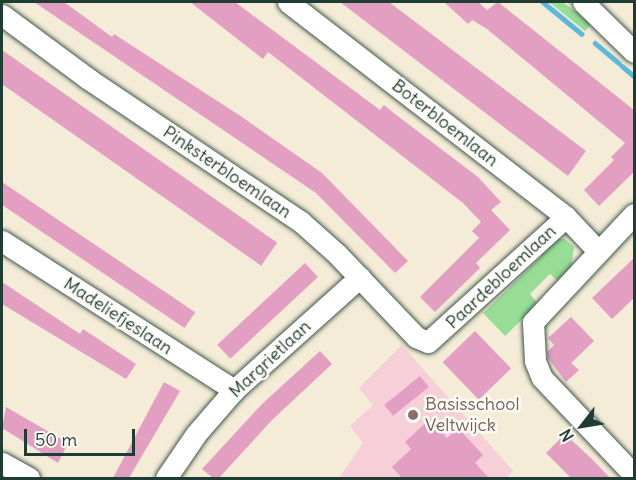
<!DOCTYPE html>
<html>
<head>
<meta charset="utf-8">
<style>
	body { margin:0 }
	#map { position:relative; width:636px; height:480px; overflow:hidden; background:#f4ecd6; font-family:Delius,sans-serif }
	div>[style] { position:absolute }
	.built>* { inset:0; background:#f6cfd9 }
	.green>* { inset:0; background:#98dd96 }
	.stream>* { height:4.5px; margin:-2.25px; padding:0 2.25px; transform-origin:2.25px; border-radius:2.25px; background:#5db9db }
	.building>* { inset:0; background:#e29fc2; transform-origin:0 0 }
	.roads { filter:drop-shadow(0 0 2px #3f574c) drop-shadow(0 0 2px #3f574c) }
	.minor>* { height:21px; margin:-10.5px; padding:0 10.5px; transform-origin:10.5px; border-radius:10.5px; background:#fff }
	.dots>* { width:16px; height:16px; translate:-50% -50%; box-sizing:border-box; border:3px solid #fdfcf7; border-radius:50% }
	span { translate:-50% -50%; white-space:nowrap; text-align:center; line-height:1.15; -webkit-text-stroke:5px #fdfcf7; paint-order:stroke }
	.street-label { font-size:18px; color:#1f3d34 }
	.education-label { font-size:18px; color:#785e54 }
	.left { translate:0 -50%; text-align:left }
	.frame { position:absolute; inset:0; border:3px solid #1f3d34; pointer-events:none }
	.north { position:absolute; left:552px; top:396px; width:60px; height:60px; -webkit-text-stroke:4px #fdfcf7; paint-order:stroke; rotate:239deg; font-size:16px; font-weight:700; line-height:24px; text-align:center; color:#1f3d34 }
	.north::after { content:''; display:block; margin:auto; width:21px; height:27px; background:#1f3d34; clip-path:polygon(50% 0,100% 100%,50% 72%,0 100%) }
	.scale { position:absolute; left:24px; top:429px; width:111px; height:27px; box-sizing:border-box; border:3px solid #1f3d34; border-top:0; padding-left:8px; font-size:18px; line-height:21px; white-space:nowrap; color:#1f3d34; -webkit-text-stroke:4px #fdfcf7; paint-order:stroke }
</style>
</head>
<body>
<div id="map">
	<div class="built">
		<i style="clip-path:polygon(402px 345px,513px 471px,506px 478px,339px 478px,363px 443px,350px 426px,373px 405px,359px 388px)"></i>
	</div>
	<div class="green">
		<i style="clip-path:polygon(549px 2px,563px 2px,591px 24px,585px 31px)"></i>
		<i style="clip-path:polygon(558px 239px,565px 239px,574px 247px,571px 268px,559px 282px,550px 274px,530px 294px,538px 304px,505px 336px,483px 313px,542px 256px,537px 250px)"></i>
	</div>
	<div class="stream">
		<i style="left:543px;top:2px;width:50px;rotate:39.4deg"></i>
		<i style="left:595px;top:43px;width:31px;rotate:40deg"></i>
		<i style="left:622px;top:66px;width:16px;rotate:40deg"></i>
	</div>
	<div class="building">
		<i style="clip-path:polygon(34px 2px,64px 2px,112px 37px,114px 34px,242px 117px,322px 173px,408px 261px,395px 273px,316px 193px)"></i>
		<i style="clip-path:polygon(190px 2px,235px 2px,380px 110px,384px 105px,395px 114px,478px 177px,501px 202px,491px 210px,510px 230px,476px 263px,480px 268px,435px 312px,420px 297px,479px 238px,472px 231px,481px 222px,463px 203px,268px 52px,263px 59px)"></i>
		<i style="clip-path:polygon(340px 2px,389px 2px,586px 151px,568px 176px)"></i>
		<i style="clip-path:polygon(444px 2px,478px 2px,487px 10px,498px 2px,634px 110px,634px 172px,599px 206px,584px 190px,614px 160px,611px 157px,625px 143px,487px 29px,472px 20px,468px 24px)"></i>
		<i style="left:2px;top:50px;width:336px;height:28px;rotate:35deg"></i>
		<i style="left:2px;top:182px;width:233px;height:19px;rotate:34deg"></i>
		<i style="clip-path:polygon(634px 258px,634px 298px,612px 319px,592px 298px)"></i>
		<i style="left:305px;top:263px;width:19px;height:120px;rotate:47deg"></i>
		<i style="clip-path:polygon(2px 282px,80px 334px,83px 329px,136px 364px,126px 379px,2px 304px)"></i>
		<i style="clip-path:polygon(571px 317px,594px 341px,571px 363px,579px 370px,566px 382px,548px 358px,547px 352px,554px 345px,548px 338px)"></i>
		<i style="left:475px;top:331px;width:52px;height:45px;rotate:46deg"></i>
		<i style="clip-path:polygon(320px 351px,332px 364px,272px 420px,219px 478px,213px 478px,202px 469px,262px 404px)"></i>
		<i style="left:420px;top:376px;width:14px;height:46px;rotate:51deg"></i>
		<i style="clip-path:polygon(164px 382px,180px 391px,129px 478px,113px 478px)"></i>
		<i style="clip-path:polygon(6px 407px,68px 443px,58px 463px,2px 428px)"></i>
		<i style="clip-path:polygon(430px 419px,447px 438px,458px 428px,483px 455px,475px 463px,489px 478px,402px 478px,392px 467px,411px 449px,405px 442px)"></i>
		<i style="clip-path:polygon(565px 434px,594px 461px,610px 478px,571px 478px,546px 453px)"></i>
	</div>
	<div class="roads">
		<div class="minor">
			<i style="left:288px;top:2px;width:351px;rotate:37.7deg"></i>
			<i style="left:566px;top:217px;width:47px;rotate:46.7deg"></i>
			<i style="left:583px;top:2px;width:71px;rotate:44.4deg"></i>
			<i style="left:2px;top:15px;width:106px;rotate:36.5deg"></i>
			<i style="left:87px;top:78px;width:257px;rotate:33.9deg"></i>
			<i style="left:300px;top:221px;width:50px;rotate:41.7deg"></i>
			<i style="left:337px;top:254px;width:115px;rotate:46.4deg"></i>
			<i style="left:416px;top:337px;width:13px;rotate:23deg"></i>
			<i style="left:428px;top:342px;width:186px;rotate:-42.2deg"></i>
			<i style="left:634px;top:214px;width:148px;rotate:133.1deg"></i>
			<i style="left:533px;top:322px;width:39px;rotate:87deg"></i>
			<i style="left:535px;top:361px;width:18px;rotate:68deg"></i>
			<i style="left:542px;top:378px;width:134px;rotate:46.5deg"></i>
			<i style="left:2px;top:241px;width:276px;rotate:32.7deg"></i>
			<i style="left:2px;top:463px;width:31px;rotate:29deg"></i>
			<i style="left:166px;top:478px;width:53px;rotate:-55.7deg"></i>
			<i style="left:196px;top:434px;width:58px;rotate:-49.2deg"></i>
			<i style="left:234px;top:390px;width:169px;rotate:-41.9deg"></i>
		</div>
	</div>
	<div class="dots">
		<i style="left:413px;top:415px;background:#8d6e63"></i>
	</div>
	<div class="street-label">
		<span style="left:445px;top:123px;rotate:38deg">Boterbloemlaan</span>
		<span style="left:227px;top:172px;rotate:34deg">Pinksterbloemlaan</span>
		<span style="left:501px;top:277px;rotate:-43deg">Paardebloemlaan</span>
		<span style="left:118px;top:316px;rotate:33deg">Madeliefjeslaan</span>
		<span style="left:270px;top:359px;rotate:-43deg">Margrietlaan</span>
	</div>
	<div class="education-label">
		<span class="left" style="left:425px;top:415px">Basisschool<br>Veltwijck</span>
	</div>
	<div class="frame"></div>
	<div class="north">N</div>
	<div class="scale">50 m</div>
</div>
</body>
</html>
